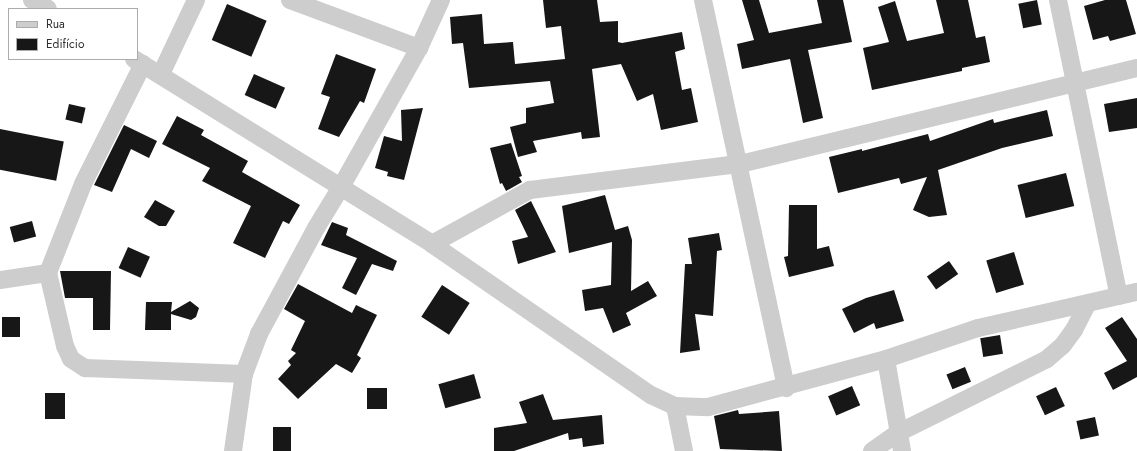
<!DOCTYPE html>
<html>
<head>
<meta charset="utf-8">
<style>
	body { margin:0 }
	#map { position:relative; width:1137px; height:451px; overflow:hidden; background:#fff; font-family:Jost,sans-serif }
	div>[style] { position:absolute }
	.building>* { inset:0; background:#171717; transform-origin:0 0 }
	.minor>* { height:18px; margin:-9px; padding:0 9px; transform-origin:9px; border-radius:9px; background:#cdcdcd }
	span { translate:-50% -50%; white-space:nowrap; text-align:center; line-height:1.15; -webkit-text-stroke:4px #fff; paint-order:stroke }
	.legend { position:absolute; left:8px; top:8px; width:130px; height:52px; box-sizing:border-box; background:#fff; border:1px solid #acacac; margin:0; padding:5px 7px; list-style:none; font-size:12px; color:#303030 }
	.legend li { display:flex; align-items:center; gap:8px; height:20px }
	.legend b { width:20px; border:1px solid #acacac }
</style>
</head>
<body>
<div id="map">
	<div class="building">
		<i style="clip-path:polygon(543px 0,597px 0,600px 22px,618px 21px,618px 42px,622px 43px,682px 32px,685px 49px,675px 52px,682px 90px,691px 88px,698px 122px,661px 130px,653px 94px,637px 101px,621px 64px,592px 69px,600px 137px,582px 139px,581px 132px,533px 141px,537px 152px,518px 157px,510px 127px,526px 123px,526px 108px,554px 103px,550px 81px,469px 88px,463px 43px,452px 44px,450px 17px,482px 14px,484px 44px,513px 42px,515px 64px,565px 59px,561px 26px,546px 28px)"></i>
		<i style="clip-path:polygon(742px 0,759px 0,769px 33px,822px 23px,817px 0,843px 0,852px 42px,808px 50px,823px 118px,803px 123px,790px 59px,742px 69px,737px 44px,754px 40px)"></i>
		<i style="clip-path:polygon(936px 0,968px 0,976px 38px,985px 36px,990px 62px,962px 68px,962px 71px,872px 90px,863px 48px,889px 42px,878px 7px,895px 1px,907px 41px,944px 33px)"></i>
		<i style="left:1037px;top:0;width:25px;height:19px;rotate:79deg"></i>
		<i style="clip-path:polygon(1105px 0,1126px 0,1136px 34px,1110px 41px,1108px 36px,1093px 40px,1084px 6px)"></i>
		<i style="left:227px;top:4px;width:43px;height:39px;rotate:23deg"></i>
		<i style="clip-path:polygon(336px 54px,376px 69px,364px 103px,360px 101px,339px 137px,318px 129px,330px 97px,321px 94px)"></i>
		<i style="left:254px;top:74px;width:34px;height:23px;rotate:24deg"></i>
		<i style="clip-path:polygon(1137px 98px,1137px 128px,1109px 132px,1104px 104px)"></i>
		<i style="left:69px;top:104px;width:17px;height:16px;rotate:13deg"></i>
		<i style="clip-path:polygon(423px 108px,404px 180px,387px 176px,388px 172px,375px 168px,384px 136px,402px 141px,401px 110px)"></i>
		<i style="clip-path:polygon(1047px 110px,1053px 136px,1002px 148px,938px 170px,947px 215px,929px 217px,913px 210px,927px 177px,901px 184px,899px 178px,838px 193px,829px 157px,862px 149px,862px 151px,928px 134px,930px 141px,993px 119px,994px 123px)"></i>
		<i style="clip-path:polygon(177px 116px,204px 130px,201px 135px,248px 161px,242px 172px,300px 205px,289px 224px,283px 221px,265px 258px,233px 243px,251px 206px,202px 181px,210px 168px,162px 144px)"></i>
		<i style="clip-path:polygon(124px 125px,157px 141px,149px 158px,131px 149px,112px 192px,94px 185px)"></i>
		<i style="left:0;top:129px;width:65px;height:40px;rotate:11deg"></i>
		<i style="clip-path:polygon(511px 143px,522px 176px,519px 177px,522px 182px,506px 191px,502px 183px,500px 184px,490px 148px)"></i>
		<i style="left:1066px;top:173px;width:34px;height:50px;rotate:76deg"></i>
		<i style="clip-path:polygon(605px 195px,615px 230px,628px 226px,632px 240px,631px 291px,648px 281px,657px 296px,626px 313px,631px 325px,613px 333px,603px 308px,585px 311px,582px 290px,611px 285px,612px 242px,569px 253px,562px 206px)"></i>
		<i style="clip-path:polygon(155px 200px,175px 211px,166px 226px,159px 226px,144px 217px)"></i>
		<i style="clip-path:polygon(531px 201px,556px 252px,518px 264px,512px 241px,528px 237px,515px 210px)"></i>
		<i style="clip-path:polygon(789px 205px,817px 205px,817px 249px,829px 246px,834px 266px,789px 277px,784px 257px,788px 256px)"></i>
		<i style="left:32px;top:221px;width:16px;height:23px;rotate:75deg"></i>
		<i style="clip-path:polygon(332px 222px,348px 228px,346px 235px,397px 261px,393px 271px,372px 264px,356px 295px,342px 288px,357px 258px,321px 245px)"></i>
		<i style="clip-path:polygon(719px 233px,722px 250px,717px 251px,713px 316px,695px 314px,700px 350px,680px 353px,685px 264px,692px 264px,688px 238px)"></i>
		<i style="left:128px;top:247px;width:24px;height:23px;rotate:24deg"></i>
		<i style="left:1014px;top:252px;width:34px;height:29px;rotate:73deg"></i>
		<i style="left:949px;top:261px;width:16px;height:27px;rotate:55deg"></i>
		<i style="clip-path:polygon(60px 271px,111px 271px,110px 330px,93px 330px,93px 298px,65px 298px)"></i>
		<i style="clip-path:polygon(298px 284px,352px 313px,356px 305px,377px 315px,357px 355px,361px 358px,352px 373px,336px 364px,298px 399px,278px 379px,291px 365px,288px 361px,296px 353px,291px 350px,305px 321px,284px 309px)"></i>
		<i style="left:442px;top:285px;width:33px;height:38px;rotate:33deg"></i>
		<i style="clip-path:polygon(894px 290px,904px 321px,876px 329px,874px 323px,854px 333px,842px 309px,866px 298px)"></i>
		<i style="clip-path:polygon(190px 301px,199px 308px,196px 317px,191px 320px,171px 314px,171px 330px,145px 330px,146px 302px,172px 302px,171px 312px)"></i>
		<i style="left:2px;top:317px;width:18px;height:20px"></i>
		<i style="clip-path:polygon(1122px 317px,1137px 339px,1137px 377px,1113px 390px,1104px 373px,1127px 361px,1105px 328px)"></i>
		<i style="left:1000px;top:335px;width:19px;height:20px;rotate:81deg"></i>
		<i style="left:965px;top:367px;width:16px;height:20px;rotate:68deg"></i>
		<i style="left:474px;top:374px;width:25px;height:37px;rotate:74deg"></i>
		<i style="left:852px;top:386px;width:21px;height:26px;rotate:67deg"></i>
		<i style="left:1056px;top:387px;width:21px;height:22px;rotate:65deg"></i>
		<i style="left:367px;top:388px;width:20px;height:21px"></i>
		<i style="left:65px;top:393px;width:26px;height:20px;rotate:90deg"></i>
		<i style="clip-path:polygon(543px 394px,553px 420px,602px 415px,604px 444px,583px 447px,582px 438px,569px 440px,568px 433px,514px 451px,494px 451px,494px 428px,527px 423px,519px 402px)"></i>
		<i style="clip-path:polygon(738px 410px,739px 414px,779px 411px,782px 451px,720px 449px,714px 416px)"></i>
		<i style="left:1095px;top:417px;width:19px;height:19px;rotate:78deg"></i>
		<i style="left:273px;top:427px;width:18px;height:24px"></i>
	</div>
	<div class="minor">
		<i style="left:32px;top:0;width:18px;rotate:29deg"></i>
		<i style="left:290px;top:0;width:138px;rotate:20.4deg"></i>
		<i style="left:419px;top:48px;width:53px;rotate:-65.4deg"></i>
		<i style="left:703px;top:0;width:397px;rotate:77.9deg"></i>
		<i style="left:1058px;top:0;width:302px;rotate:78.4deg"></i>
		<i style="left:134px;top:59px;width:351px;rotate:31.8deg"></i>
		<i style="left:432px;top:244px;width:266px;rotate:34.6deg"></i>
		<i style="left:651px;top:395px;width:26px;rotate:25deg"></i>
		<i style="left:675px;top:406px;width:33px;rotate:2deg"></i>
		<i style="left:708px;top:407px;width:184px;rotate:-15.1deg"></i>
		<i style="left:886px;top:359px;width:97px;rotate:-18.6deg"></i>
		<i style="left:978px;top:328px;width:163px;rotate:-12.8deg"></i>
		<i style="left:143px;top:64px;width:134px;rotate:116.6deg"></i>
		<i style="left:83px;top:184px;width:96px;rotate:111.5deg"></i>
		<i style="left:48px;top:273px;width:75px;rotate:76.9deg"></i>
		<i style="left:65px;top:346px;width:14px;rotate:65deg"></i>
		<i style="left:71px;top:359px;width:17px;rotate:33deg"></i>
		<i style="left:85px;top:368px;width:159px;rotate:2.2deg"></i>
		<i style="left:161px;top:74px;width:82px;rotate:-64.7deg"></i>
		<i style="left:432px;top:244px;width:112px;rotate:-28.9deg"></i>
		<i style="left:530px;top:190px;width:212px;rotate:-7.1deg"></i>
		<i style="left:740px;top:164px;width:408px;rotate:-13.6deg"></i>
		<i style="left:0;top:280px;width:49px;rotate:-8.3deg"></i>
		<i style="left:886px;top:359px;width:93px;rotate:80.1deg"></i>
		<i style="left:675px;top:406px;width:46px;rotate:78.7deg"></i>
		<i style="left:233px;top:451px;width:78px;rotate:-81.9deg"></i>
		<i style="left:244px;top:374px;width:43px;rotate:-69.4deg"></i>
		<i style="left:259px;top:334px;width:120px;rotate:-61.7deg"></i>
		<i style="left:316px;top:228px;width:48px;rotate:-58.6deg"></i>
		<i style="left:341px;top:187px;width:159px;rotate:-60.7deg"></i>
		<i style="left:872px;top:451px;width:32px;rotate:-35deg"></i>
		<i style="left:898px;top:433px;width:166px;rotate:-26.4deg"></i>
		<i style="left:1047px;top:359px;width:21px;rotate:-41deg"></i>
		<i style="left:1063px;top:345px;width:19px;rotate:-54deg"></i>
		<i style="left:1074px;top:330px;width:30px;rotate:-63deg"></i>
	</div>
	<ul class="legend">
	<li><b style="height:5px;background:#cdcdcd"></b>Rua</li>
	<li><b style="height:11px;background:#171717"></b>Edifício</li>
	</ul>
</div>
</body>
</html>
